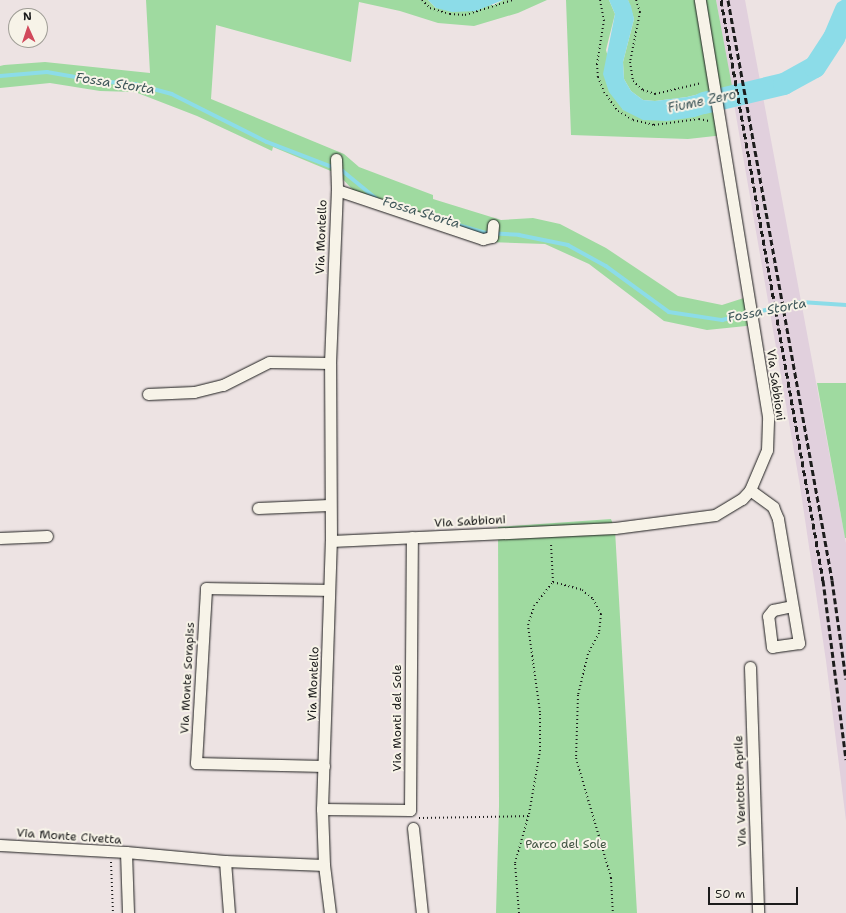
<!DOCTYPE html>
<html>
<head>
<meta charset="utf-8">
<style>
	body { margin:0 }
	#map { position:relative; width:846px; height:913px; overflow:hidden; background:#ede3e3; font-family:"Shantell Sans",sans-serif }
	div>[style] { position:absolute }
	.built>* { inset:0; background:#e1d0dd }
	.green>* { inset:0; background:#9fdaa0 }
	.water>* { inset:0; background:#8cdce8 }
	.stream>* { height:3.5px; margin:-1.75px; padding:0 1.75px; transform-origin:1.75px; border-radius:1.75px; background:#8cdce8 }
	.river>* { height:22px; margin:-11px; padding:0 11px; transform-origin:11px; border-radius:11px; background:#8cdce8 }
	.path>* { height:2px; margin-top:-1px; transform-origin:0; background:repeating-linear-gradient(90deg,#1c1c1c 0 1px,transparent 0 4px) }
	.roads { filter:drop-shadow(0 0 1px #1c1c1c) drop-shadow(0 0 1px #1c1c1c) }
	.street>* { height:11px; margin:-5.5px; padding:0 5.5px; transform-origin:5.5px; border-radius:5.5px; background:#f7f3e8 }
	.rail>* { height:3px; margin-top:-1.5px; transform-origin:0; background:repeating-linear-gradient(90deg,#1c1c1c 0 6px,transparent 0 9px) }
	span { translate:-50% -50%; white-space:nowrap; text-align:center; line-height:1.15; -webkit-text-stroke:4px #f7f3e8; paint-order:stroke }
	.street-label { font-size:12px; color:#1c1c1c }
	.park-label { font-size:12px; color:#435544 }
	.water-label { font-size:13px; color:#3e5659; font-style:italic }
	.north { position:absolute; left:8px; top:8px; width:40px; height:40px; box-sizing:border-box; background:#f7f3e8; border:1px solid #9f9d96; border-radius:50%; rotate:357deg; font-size:11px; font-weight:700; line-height:16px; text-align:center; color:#1c1c1c }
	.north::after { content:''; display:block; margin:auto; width:14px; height:18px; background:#d1495b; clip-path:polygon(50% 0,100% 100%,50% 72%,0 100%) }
	.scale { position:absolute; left:708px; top:887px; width:90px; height:18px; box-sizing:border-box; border:2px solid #1c1c1c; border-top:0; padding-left:5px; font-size:12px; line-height:14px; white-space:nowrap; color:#1c1c1c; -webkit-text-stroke:3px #f7f3e8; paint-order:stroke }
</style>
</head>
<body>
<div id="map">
	<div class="built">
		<i style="clip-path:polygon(716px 0,745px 0,846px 543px,846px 821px,826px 661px,800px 486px)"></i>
	</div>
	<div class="green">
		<i style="clip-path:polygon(146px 0,428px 0,436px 8px,494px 5px,503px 0,547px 0,518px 13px,474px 26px,438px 23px,400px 11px,359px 2px,351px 62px,216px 25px,211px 99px,344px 154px,359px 167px,433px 195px,433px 199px,501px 220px,533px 218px,560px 224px,606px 248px,678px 296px,722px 305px,750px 296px,754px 323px,746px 326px,707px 330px,664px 321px,589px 264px,545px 244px,488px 242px,351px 197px,352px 189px,338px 174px,273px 147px,272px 151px,197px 116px,135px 92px,100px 91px,50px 83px,0 88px,0 66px,4px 65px,45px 62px,150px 73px)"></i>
		<i style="clip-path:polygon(566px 0,609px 0,615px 14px,606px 50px,623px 110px,719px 109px,724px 135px,688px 139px,571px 135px)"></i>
		<i style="clip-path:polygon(628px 0,716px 0,732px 86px,687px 97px,655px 101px,643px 100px,631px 91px,624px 79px,623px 62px,634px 19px)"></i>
		<i style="clip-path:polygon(817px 383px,846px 383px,846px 538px,845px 538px)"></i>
		<i style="clip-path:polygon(611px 519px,615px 530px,637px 913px,496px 913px,499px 806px,498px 527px)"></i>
	</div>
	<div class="water">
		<i style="clip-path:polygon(428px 0,503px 0,476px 11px,452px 12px,436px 8px)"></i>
		<i style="clip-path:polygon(609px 0,628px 0,631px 6px,634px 19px,623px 62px,624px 79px,631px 91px,643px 100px,655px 101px,687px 97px,732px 86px,735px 104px,695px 117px,667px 121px,643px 120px,623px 110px,609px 92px,603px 74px,615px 14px)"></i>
	</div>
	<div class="stream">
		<i style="left:0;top:76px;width:47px;rotate:-4.9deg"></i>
		<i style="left:47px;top:72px;width:53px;rotate:9.8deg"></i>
		<i style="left:99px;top:81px;width:36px;rotate:5deg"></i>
		<i style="left:135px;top:84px;width:38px;rotate:15deg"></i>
		<i style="left:172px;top:94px;width:106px;rotate:26.8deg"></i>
		<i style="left:267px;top:142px;width:81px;rotate:20.9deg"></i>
		<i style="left:343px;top:171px;width:44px;rotate:39.5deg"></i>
		<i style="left:448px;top:222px;width:40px;rotate:16deg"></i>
		<i style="left:486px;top:233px;width:33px;rotate:3deg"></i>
		<i style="left:519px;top:235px;width:50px;rotate:11.5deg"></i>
		<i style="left:568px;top:245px;width:43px;rotate:28.9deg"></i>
		<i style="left:606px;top:266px;width:78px;rotate:36.1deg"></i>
		<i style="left:669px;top:312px;width:54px;rotate:8.6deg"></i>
		<i style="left:722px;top:320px;width:81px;rotate:-12.8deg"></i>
		<i style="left:801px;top:302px;width:45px;rotate:3.8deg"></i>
	</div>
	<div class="river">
		<i style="left:704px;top:103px;width:82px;rotate:-13.4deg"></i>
		<i style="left:784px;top:84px;width:35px;rotate:-29deg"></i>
		<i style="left:815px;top:67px;width:35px;rotate:-57deg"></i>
		<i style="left:834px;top:38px;width:30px;rotate:-67deg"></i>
	</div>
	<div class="path">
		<i style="left:422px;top:0;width:11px;rotate:45deg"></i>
		<i style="left:430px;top:8px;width:21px;rotate:17deg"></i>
		<i style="left:450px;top:14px;width:15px;rotate:4deg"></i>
		<i style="left:465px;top:15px;width:50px;rotate:-17.4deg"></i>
		<i style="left:600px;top:0;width:20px;rotate:79deg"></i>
		<i style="left:604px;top:20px;width:45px;rotate:99deg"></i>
		<i style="left:597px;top:64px;width:13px;rotate:86deg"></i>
		<i style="left:598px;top:77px;width:16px;rotate:68deg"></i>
		<i style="left:604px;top:92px;width:24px;rotate:54deg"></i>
		<i style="left:618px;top:111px;width:17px;rotate:31deg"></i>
		<i style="left:633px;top:120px;width:22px;rotate:13deg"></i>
		<i style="left:654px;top:125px;width:45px;rotate:-7.6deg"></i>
		<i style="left:699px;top:119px;width:10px;rotate:11deg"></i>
		<i style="left:636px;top:0;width:13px;rotate:72deg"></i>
		<i style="left:640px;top:12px;width:51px;rotate:101.3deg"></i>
		<i style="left:630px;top:62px;width:19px;rotate:81deg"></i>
		<i style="left:633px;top:81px;width:13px;rotate:42deg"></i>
		<i style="left:643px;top:90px;width:13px;rotate:18deg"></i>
		<i style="left:655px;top:94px;width:48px;rotate:-13.2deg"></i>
		<i style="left:553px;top:582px;width:30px;rotate:15deg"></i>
		<i style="left:582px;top:590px;width:14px;rotate:39deg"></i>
		<i style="left:593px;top:599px;width:17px;rotate:62deg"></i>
		<i style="left:601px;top:614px;width:19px;rotate:96deg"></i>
		<i style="left:599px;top:633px;width:24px;rotate:118deg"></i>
		<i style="left:588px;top:654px;width:42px;rotate:103.7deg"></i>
		<i style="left:578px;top:695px;width:63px;rotate:91.8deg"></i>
		<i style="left:576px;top:758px;width:125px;rotate:73.7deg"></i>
		<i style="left:611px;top:878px;width:35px;rotate:87deg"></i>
		<i style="left:419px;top:818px;width:110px;rotate:-1deg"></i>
		<i style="left:111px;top:862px;width:51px;rotate:87.8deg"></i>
		<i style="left:519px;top:913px;width:50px;rotate:-94.6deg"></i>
		<i style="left:515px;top:863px;width:51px;rotate:-74.1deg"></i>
		<i style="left:529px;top:814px;width:64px;rotate:-80.1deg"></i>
		<i style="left:540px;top:751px;width:39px;rotate:-90deg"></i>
		<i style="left:540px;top:712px;width:88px;rotate:-97.9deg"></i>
		<i style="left:528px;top:625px;width:20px;rotate:-72deg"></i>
		<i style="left:534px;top:606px;width:31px;rotate:-52deg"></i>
		<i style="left:553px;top:582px;width:39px;rotate:-93deg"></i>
	</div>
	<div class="roads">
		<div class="street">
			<i style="left:336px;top:159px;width:31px;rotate:88deg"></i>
			<i style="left:148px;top:394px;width:46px;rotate:-2.5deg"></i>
			<i style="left:194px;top:392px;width:30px;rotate:-14deg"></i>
			<i style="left:223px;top:385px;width:51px;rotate:-26.6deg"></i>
			<i style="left:269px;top:362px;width:61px;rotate:0.9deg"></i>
			<i style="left:750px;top:490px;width:29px;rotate:36deg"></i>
			<i style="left:773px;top:507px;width:13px;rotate:67deg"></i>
			<i style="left:778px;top:519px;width:126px;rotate:80.4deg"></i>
			<i style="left:799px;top:643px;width:27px;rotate:172deg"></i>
			<i style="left:772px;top:647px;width:31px;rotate:-97deg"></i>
			<i style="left:768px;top:616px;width:8px;rotate:-50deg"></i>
			<i style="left:773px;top:610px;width:19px;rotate:-12deg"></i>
			<i style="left:258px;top:508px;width:71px;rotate:-2.4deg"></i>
			<i style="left:0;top:538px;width:47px;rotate:-2.4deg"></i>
			<i style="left:331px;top:541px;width:284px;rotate:-2.6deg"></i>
			<i style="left:615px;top:528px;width:101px;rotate:-7.4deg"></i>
			<i style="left:715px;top:515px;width:31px;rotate:-31deg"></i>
			<i style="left:742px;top:499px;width:12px;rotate:-48deg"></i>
			<i style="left:750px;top:490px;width:43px;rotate:-67deg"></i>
			<i style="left:767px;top:450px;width:34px;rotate:-88deg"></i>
			<i style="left:768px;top:416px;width:422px;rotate:-99.3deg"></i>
			<i style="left:750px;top:667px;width:246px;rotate:88.1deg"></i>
			<i style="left:324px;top:766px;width:128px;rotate:-178.7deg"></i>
			<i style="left:196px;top:763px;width:175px;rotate:-86.7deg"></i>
			<i style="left:206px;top:588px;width:123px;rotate:0.9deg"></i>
			<i style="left:322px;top:809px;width:88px;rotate:0.7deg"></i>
			<i style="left:410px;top:810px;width:273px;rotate:-89.6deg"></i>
			<i style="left:413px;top:828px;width:85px;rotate:84deg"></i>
			<i style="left:0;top:845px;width:126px;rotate:3.2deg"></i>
			<i style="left:126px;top:852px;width:61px;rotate:88.1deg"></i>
			<i style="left:126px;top:852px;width:99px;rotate:5.2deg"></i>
			<i style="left:225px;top:861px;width:99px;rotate:2.3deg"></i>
			<i style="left:225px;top:861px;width:52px;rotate:85.6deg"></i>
			<i style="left:330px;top:913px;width:48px;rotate:-97.1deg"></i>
			<i style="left:324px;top:865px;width:56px;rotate:-92deg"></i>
			<i style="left:322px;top:809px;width:268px;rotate:-88.1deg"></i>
			<i style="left:331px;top:541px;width:178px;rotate:-90.3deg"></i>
			<i style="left:330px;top:363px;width:173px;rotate:-87.7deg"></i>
			<i style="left:337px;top:190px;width:154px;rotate:18.6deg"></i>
			<i style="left:483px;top:239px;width:9px;rotate:-13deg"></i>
			<i style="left:492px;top:237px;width:12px;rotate:-85deg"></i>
		</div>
	</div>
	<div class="rail">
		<i style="left:721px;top:0;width:589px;rotate:80.03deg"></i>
		<i style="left:823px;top:580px;width:181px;rotate:82.7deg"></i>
		<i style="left:728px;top:0;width:589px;rotate:79.83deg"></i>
		<i style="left:832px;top:580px;width:100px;rotate:82deg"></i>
	</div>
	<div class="street-label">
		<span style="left:322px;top:237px;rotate:-88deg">Via Montello</span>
		<span style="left:775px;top:385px;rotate:82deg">Via Sabbioni</span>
		<span style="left:470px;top:522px;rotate:-3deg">Via Sabbioni</span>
		<span style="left:188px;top:678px;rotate:-87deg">Via Monte Sorapiss</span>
		<span style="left:314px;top:684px;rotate:-88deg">Via Montello</span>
		<span style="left:398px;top:718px;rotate:-90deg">Via Monti del Sole</span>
		<span style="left:741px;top:791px;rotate:-92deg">Via Ventotto Aprile</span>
		<span style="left:69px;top:837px;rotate:4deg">Via Monte Civetta</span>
	</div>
	<div class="park-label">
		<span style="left:566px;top:845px">Parco del Sole</span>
	</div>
	<div class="water-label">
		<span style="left:115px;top:84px;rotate:9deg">Fossa Storta</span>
		<span style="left:702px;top:102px;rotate:-12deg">Fiume Zero</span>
		<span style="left:421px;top:213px;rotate:17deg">Fossa Storta</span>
		<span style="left:767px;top:311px;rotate:-11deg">Fossa Storta</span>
	</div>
	<div class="north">N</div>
	<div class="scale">50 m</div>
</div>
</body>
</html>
